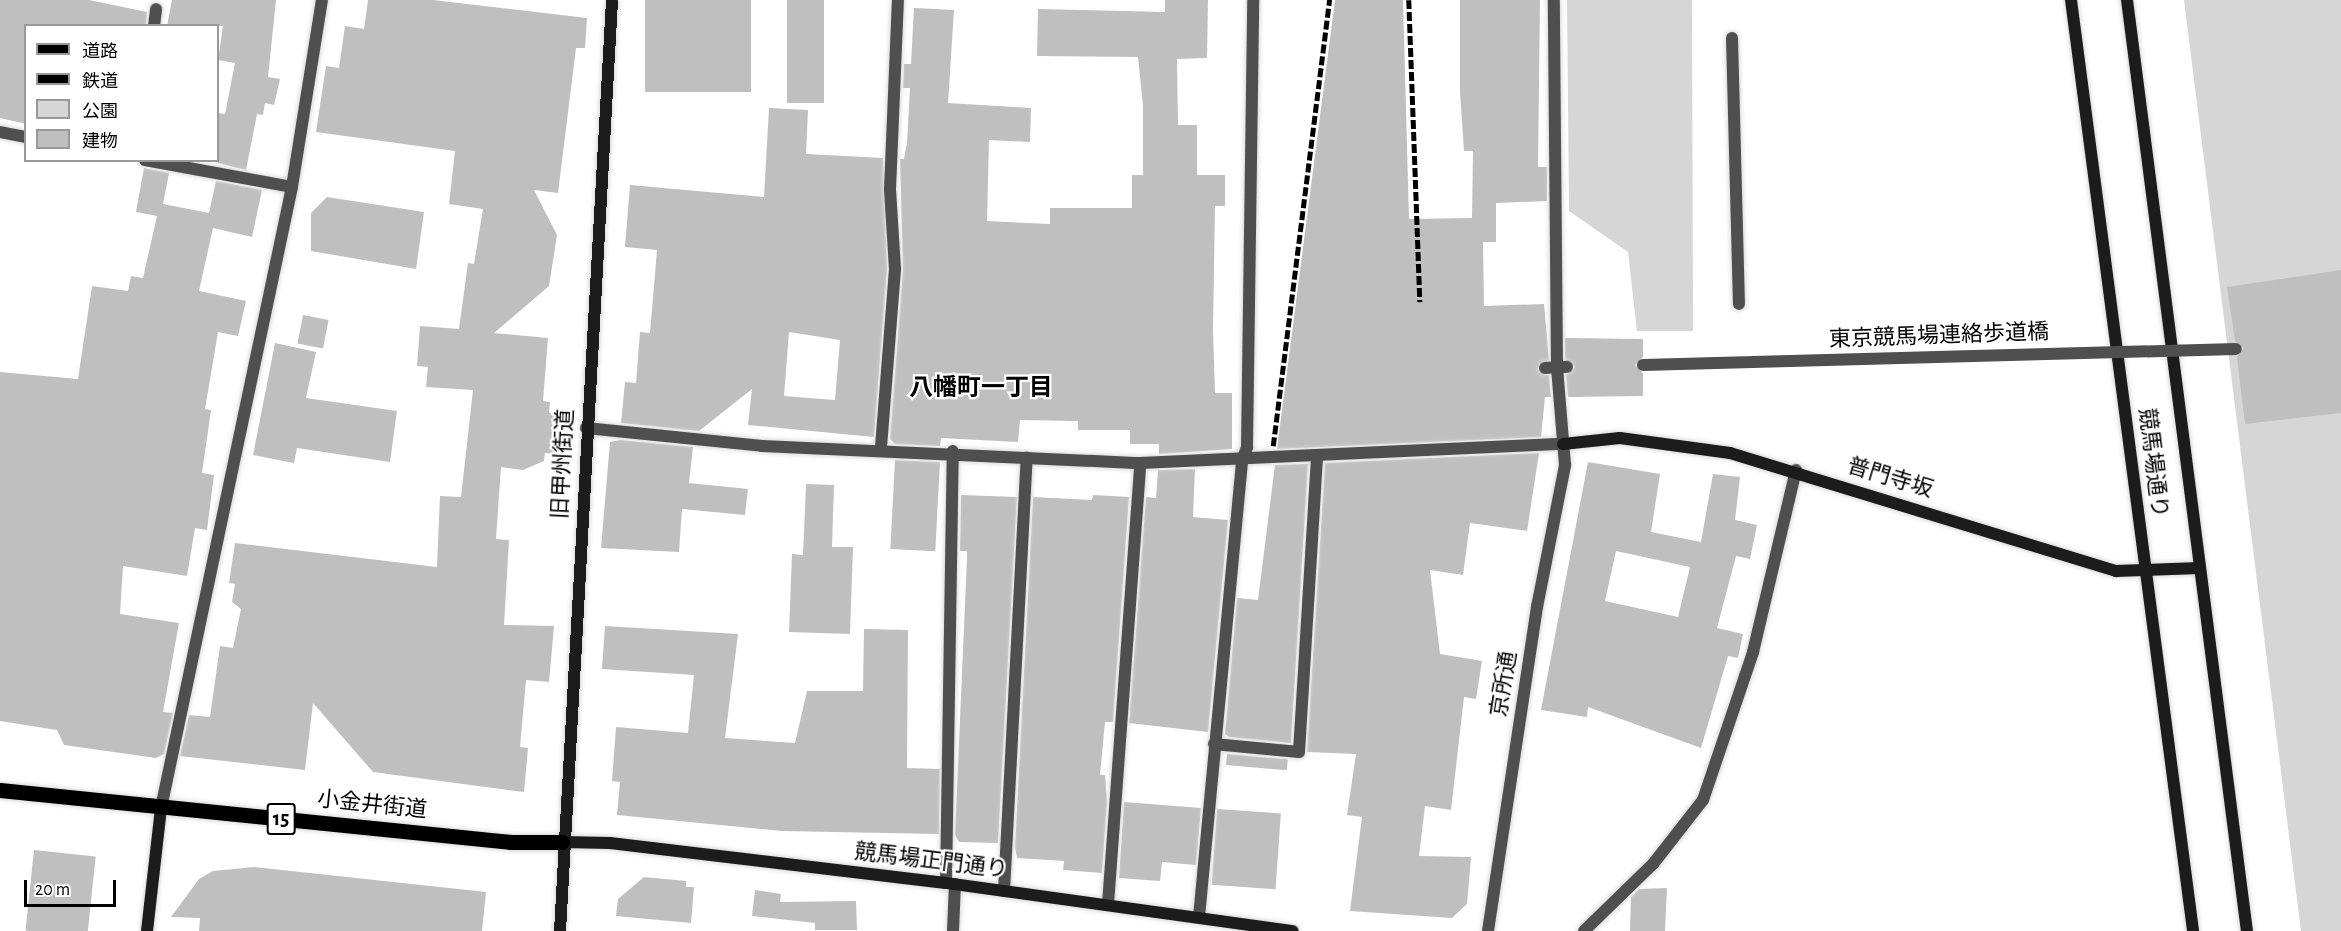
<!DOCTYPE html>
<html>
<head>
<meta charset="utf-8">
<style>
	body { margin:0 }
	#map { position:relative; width:2341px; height:931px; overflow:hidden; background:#fff; font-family:"Alegreya Sans","Noto Sans JP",sans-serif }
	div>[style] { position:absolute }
	.green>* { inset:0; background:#d6d6d6 }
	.building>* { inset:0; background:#bfbfbf; transform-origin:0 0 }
	.roads { filter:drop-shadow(0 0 2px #dbdbdb) drop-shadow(0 0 2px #dbdbdb) }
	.lane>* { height:12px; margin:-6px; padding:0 6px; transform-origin:6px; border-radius:6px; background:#4f4f4f }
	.street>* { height:12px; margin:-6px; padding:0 6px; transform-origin:6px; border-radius:6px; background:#4f4f4f }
	.secondary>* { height:12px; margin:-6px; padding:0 6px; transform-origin:6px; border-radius:6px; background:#1c1c1c }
	.primary>* { height:15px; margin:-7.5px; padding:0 7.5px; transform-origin:7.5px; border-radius:7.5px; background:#000 }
	.rail>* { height:4.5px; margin-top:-2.25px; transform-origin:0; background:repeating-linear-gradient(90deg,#000 0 9px,transparent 0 12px) }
	.street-bridge>* { height:12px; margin:-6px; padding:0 6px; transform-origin:6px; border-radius:6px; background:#4f4f4f }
	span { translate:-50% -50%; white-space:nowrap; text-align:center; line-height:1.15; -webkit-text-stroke:4.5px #fff; paint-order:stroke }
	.shield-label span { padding:2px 4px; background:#fff; border:2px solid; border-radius:4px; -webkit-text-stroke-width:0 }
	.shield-label { font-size:21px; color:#000; font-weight:700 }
	.street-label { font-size:22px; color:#000 }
	.neighbourhood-label { font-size:24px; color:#000; font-weight:700 }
	.legend { position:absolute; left:24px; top:24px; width:195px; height:138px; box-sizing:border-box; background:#fff; border:2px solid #999; margin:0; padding:8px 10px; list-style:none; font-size:18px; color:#000 }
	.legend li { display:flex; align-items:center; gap:12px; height:30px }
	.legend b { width:30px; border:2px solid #999 }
	.scale { position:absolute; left:24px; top:880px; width:92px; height:27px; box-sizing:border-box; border:3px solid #000; border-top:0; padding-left:8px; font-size:18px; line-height:21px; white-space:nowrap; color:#000; -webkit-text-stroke:4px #fff; paint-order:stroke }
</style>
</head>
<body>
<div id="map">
	<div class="green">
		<i style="clip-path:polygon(1567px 0,1692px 0,1693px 331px,1637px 331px,1628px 252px,1569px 211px)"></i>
		<i style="clip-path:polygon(2184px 0,2341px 0,2341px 931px,2301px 931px)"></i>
	</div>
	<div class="building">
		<i style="clip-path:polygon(0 0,89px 0,147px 12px,146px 26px,26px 26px,26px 124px,0 118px)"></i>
		<i style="clip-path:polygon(172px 0,276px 0,268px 77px,280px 79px,274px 105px,265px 103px,263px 115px,257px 114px,246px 170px,218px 163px,218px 113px,225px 114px,235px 63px,218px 60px,223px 26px,167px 26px)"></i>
		<i style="clip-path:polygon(368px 0,433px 0,587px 18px,585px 48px,576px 48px,558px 193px,534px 190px,557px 235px,549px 286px,494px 333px,548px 338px,543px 401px,550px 402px,549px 413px,558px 414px,553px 454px,545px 453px,544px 461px,523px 470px,501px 467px,496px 539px,509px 540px,504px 625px,554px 626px,549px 682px,526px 680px,520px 747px,528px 748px,524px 792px,373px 772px,313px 703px,305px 770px,180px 756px,189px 715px,210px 717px,220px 646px,233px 648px,241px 609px,232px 602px,235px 584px,229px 583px,235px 543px,437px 567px,440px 496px,461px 497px,473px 390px,426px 387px,428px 367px,417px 366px,420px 326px,459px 329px,468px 263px,474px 264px,483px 209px,449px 204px,455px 151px,316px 132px,326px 66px,339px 68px,345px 26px,364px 29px)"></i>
		<i style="left:645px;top:0;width:106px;height:92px"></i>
		<i style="left:787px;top:0;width:37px;height:103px"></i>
		<i style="clip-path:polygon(1165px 0,1208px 0,1207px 58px,1177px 59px,1178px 125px,1197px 125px,1197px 175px,1225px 175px,1225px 206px,1215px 206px,1213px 329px,1215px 393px,1232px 393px,1232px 449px,1159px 454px,1159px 444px,1130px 444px,1130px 430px,1078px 430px,1078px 421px,1020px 420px,1018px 442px,941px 438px,940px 446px,895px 444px,890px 439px,903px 270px,900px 159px,904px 159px,907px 143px,910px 88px,903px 88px,904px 64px,911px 64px,914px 8px,954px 10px,948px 103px,1031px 108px,1030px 142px,989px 140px,987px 221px,1050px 224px,1050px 208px,1132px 208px,1132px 175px,1143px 175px,1143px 106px,1138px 57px,1037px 56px,1038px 9px,1165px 12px)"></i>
		<i style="clip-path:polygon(1335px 0,1403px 0,1409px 219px,1472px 218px,1473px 151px,1464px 151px,1460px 92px,1460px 0,1540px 0,1538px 167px,1547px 167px,1547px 201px,1496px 203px,1496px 242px,1483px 242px,1484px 306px,1544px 304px,1549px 360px,1537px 369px,1549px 376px,1551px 397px,1545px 397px,1541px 437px,1277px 449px)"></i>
		<i style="clip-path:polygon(evenodd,769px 108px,808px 110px,806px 154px,883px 158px,887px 269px,874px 437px,748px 425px,752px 389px,699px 431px,621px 423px,625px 382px,636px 383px,640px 332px,650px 333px,657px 250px,625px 247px,630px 185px,764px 197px,769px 108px,789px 332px,840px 340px,835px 400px,784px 396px,789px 332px)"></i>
		<i style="clip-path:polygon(144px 168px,169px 173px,163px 204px,209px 213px,216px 181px,262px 190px,252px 237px,213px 228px,199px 291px,246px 301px,238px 336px,218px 332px,205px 409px,211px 410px,202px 473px,214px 475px,207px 530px,195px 528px,187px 576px,123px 566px,120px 614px,179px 623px,163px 712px,173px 713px,164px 754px,156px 758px,64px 745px,57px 730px,0 721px,0 372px,78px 379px,92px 286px,128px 291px,131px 276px,143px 278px,157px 216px,136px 212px)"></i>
		<i style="clip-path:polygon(327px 197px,424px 212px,416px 269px,311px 251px,311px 213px)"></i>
		<i style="clip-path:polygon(2341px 270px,2341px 413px,2245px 424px,2237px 357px,2244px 348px,2235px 341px,2227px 287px)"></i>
		<i style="left:303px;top:315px;width:26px;height:29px;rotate:11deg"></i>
		<i style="clip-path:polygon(1565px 338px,1643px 339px,1643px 357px,1635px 365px,1643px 373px,1643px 396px,1568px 397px,1566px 375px,1575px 367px,1565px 359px)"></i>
		<i style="clip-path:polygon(275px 343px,316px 352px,306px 398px,397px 411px,390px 462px,297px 448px,294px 463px,253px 455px)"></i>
		<i style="clip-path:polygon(620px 440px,693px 447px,689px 483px,748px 489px,745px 515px,682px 509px,679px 552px,601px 548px,610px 442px)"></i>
		<i style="clip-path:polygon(1539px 453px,1527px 531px,1470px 523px,1463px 575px,1430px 570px,1440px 654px,1482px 661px,1476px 699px,1464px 697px,1451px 810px,1425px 806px,1419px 856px,1471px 857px,1467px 904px,1452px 918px,1350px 911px,1362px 817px,1347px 815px,1356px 754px,1307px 752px,1325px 463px)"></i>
		<i style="left:895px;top:460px;width:45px;height:89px;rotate:3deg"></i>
		<i style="clip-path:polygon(evenodd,1588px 462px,1660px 474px,1651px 532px,1701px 542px,1713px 474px,1740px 477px,1735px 520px,1757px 525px,1750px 559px,1736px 556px,1717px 628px,1743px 634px,1738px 658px,1728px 656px,1701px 748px,1588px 707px,1587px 717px,1541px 710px,1588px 462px,1616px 551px,1690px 567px,1678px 617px,1605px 601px,1616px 551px)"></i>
		<i style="clip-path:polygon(1308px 464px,1291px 743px,1229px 737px,1225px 734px,1237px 598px,1258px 600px,1275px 465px)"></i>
		<i style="clip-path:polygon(1195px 469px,1193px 517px,1228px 520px,1208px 732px,1129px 723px,1146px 497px,1156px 498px,1158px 470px)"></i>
		<i style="clip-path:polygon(806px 484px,834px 485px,832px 547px,853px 547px,850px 634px,789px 632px,792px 554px,803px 555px)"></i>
		<i style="clip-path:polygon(961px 495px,1017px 497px,998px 843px,959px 842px,955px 835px,967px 558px,967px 551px,960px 551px)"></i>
		<i style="clip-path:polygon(1093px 495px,1129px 497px,1113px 722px,1105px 722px,1100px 775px,1105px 775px,1107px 801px,1102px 873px,1063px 870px,1064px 861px,1017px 858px,1015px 847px,1033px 497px,1092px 500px)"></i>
		<i style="clip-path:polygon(605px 626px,738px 634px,725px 738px,795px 743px,807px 691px,863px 691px,864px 629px,908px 630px,907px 768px,940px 769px,939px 834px,782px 831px,617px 815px,620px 782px,612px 781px,616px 727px,688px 733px,694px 675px,602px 669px)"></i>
		<i style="left:1227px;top:754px;width:61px;height:11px;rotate:5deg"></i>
		<i style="clip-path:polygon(1124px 802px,1201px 808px,1196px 865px,1162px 862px,1160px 881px,1119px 878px)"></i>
		<i style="left:1217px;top:809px;width:64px;height:76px;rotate:4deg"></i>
		<i style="left:34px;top:850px;width:62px;height:81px;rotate:6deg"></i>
		<i style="clip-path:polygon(254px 867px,486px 892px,482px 931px,199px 931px,200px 918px,171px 917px,199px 879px,213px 871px)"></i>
		<i style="clip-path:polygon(644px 877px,686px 881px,686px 887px,694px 887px,691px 923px,616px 916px,618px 899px)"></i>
		<i style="clip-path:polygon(1667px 888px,1665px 931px,1630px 931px,1631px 897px,1639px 889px)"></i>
		<i style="clip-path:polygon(755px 890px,781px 894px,780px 902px,856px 901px,857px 930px,815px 930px,815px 923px,752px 916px)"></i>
	</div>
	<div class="roads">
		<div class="lane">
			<i style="left:1732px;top:38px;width:266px;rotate:88.5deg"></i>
			<i style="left:0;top:132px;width:26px;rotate:11deg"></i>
			<i style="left:145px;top:160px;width:149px;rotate:10.4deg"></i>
			<i style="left:881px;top:447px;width:179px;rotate:-85.5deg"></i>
			<i style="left:895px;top:269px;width:80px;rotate:-93.6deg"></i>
			<i style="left:890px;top:189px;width:189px;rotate:-87.6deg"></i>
			<i style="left:1214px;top:744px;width:85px;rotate:5.4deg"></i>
			<i style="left:1299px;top:752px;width:296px;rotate:-86.5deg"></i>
			<i style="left:946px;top:883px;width:432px;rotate:-89.1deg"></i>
			<i style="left:1004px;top:891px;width:434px;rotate:-87deg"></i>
			<i style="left:1108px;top:904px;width:442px;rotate:-85.8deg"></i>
			<i style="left:1199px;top:917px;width:458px;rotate:-84.6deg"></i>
			<i style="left:953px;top:931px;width:47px;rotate:-87.6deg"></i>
			<i style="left:1584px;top:931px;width:96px;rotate:-44.2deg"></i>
			<i style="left:1653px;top:864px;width:81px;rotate:-52deg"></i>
			<i style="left:1703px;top:800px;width:156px;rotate:-71.3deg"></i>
			<i style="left:1753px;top:652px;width:187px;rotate:-76.7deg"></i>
		</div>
		<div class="street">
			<i style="left:154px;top:26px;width:17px;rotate:-83deg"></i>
			<i style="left:1545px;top:368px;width:22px;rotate:-3deg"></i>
			<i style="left:586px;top:428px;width:177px;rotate:5.8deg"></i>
			<i style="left:762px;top:446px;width:378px;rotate:2.6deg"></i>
			<i style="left:1140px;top:463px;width:423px;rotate:-2.6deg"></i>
			<i style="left:1242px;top:461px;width:15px;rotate:-70deg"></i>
			<i style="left:1247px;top:447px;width:447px;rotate:-89.2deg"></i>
			<i style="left:161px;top:808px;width:635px;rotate:-78.09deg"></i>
			<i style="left:292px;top:187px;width:189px;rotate:-80.9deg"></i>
			<i style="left:1488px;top:931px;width:328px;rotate:-81.4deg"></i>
			<i style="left:1537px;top:607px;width:145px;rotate:-78.8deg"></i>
			<i style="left:1565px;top:465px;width:98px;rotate:-94.7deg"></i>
			<i style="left:1557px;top:367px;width:367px;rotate:-90.5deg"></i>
		</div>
		<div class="secondary">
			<i style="left:2071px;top:0;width:939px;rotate:82.53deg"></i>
			<i style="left:2127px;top:0;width:939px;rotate:82.66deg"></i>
			<i style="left:1563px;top:444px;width:57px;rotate:-6deg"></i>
			<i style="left:1620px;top:438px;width:111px;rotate:7.8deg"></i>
			<i style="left:1730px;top:453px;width:404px;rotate:17deg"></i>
			<i style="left:2116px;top:571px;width:84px;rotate:-2deg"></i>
			<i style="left:562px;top:842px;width:48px;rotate:1.2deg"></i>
			<i style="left:610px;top:843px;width:338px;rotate:6.8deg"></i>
			<i style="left:946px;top:883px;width:350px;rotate:7.9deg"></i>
			<i style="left:147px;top:931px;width:124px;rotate:-83.5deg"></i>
			<i style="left:560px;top:931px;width:932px;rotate:-86.8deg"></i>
		</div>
		<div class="primary">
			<i style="left:0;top:790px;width:514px;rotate:5.81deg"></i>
			<i style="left:511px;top:842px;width:51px"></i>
		</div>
	</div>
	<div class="rail">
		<i style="left:1409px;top:0;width:302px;rotate:87.9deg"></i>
		<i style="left:1273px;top:446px;width:450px;rotate:-82.8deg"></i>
	</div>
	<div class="street-bridge">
		<i style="left:1643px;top:365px;width:593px;rotate:-1.55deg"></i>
	</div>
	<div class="shield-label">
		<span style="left:281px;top:819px">15</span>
	</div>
	<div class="street-label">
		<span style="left:1939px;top:336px;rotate:-2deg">東京競馬場連絡歩道橋</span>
		<span style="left:2153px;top:463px;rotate:83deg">競馬場通り</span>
		<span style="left:563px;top:464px;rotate:-87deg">旧甲州街道</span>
		<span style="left:1890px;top:478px;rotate:17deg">普門寺坂</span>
		<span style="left:1504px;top:684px;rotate:-81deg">京所通</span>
		<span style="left:372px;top:805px;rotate:6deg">小金井街道</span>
		<span style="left:931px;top:861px;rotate:7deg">競馬場正門通り</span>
	</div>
	<div class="neighbourhood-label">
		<span style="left:981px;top:389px">八幡町一丁目</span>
	</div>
	<ul class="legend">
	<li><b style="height:8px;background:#000"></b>道路</li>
	<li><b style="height:8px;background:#000"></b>鉄道</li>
	<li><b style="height:16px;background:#d6d6d6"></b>公園</li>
	<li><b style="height:16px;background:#bfbfbf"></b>建物</li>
	</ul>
	<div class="scale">20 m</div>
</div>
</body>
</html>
